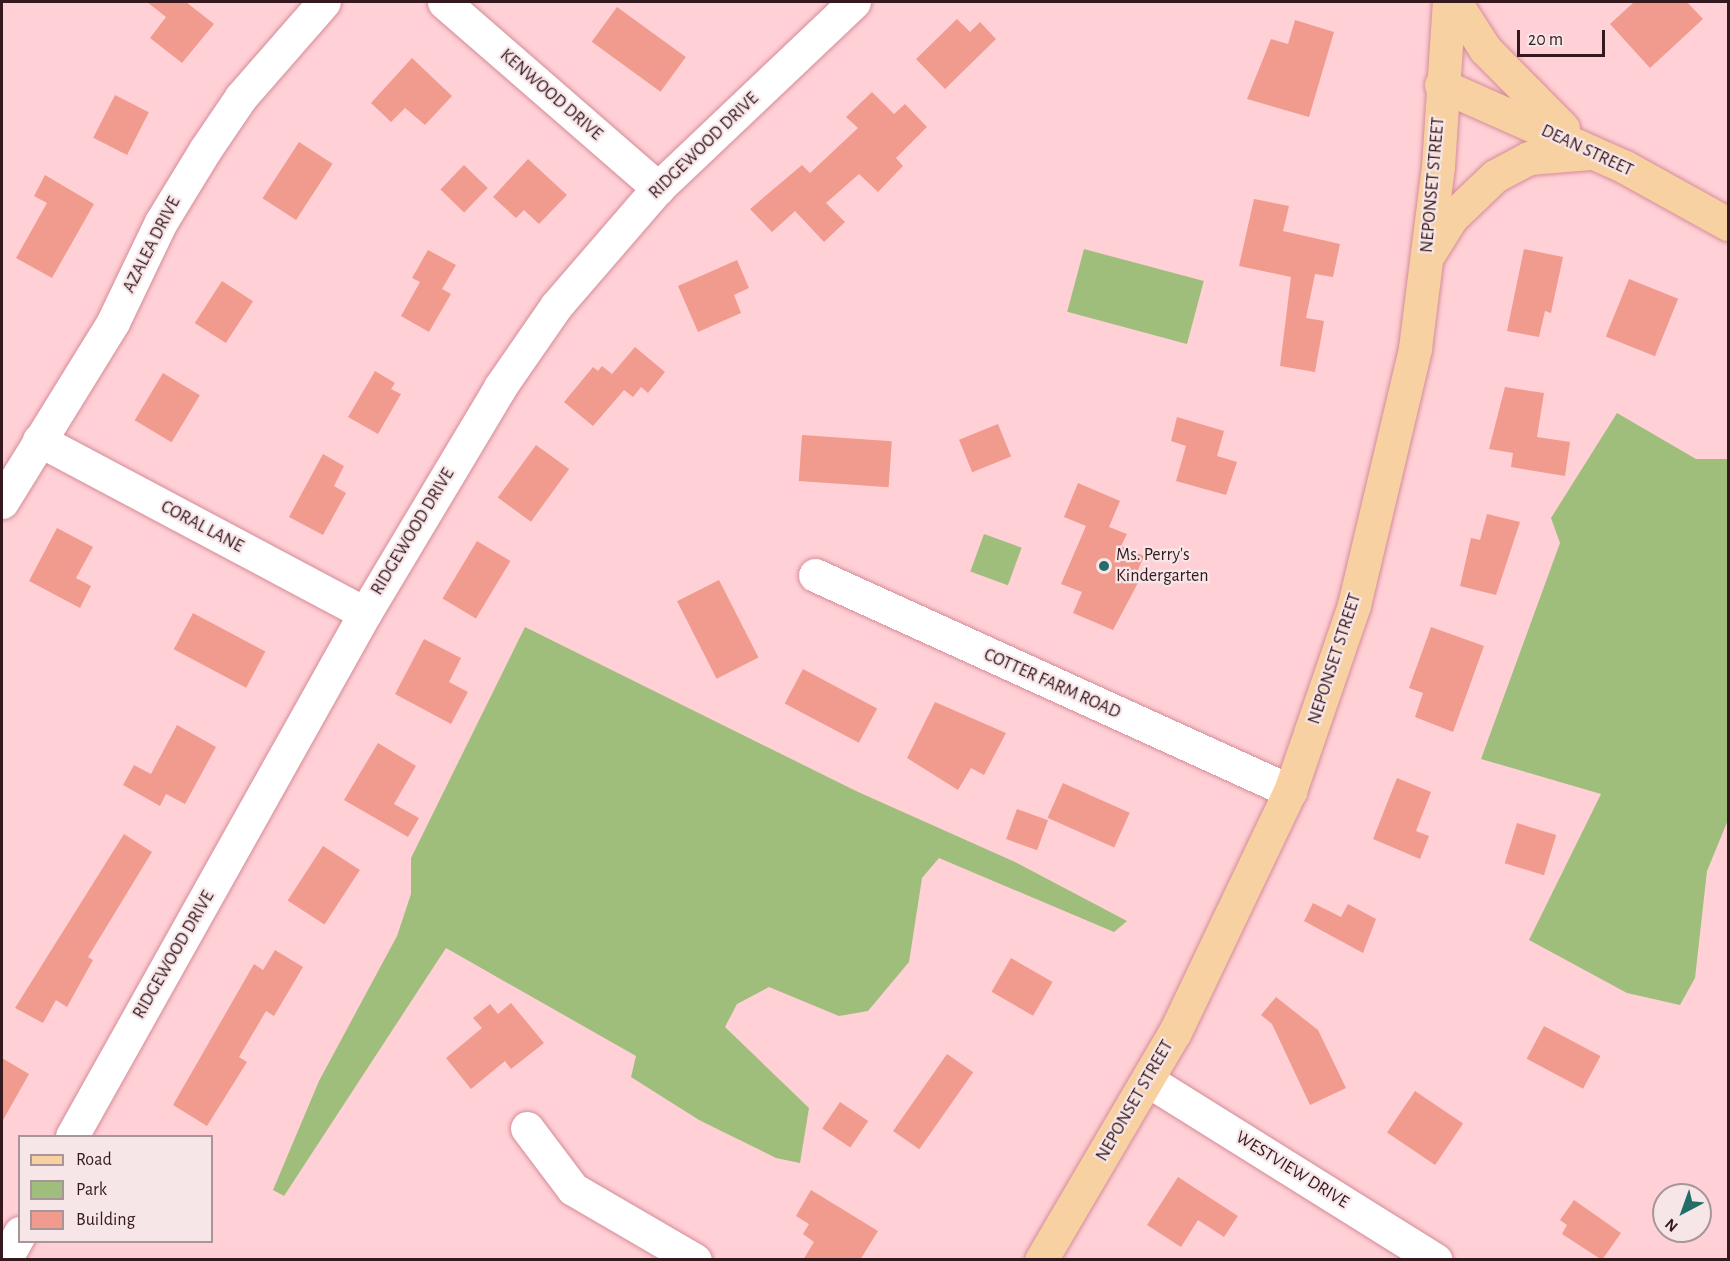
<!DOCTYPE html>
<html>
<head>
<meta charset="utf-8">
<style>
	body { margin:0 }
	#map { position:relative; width:1730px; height:1261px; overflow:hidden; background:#ffd0d6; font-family:"Alegreya Sans",sans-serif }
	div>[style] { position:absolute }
	.green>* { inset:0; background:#9fbe7c; transform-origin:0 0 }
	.building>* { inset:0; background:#f09b8e; transform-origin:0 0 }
	.roads { filter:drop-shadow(0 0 2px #d58c98) drop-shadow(0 0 2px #d58c98) }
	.minor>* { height:33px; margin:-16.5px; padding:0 16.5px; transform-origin:16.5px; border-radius:16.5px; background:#fff }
	.major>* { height:33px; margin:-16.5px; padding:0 16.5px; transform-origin:16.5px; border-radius:16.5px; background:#f8d1a2 }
	.dots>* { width:16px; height:16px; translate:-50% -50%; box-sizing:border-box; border:3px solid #f7e6e8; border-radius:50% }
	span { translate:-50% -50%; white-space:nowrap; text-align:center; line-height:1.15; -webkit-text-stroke:4.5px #f7e6e8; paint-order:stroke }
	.street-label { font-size:18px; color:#35191e }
	.poi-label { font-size:18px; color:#35191e }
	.left { translate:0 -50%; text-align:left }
	.frame { position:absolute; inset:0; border:3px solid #35191e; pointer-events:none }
	.legend { position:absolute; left:18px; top:1135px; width:195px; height:108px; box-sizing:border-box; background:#f7e6e8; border:2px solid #a99497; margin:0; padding:8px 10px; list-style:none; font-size:18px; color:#35191e }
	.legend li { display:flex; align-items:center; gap:12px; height:30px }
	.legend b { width:30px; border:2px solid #a99497 }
	.north { position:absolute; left:1652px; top:1183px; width:60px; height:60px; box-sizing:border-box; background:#f7e6e8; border:2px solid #a99497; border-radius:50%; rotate:221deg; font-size:16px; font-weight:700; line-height:24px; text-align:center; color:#35191e }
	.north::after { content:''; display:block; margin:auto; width:21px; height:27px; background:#226d68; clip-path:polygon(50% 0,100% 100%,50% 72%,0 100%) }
	.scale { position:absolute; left:1517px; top:30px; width:88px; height:27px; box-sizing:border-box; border:3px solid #35191e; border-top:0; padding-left:8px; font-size:18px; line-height:21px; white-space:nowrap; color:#35191e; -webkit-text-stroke:4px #f7e6e8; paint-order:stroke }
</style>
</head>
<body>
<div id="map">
	<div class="green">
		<i style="left:1084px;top:249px;width:124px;height:65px;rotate:15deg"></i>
		<i style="clip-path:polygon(1617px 413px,1696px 459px,1728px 459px,1728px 820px,1707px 871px,1695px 978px,1680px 1005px,1627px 993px,1529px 940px,1601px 794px,1481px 759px,1560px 543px,1551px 518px)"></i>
		<i style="left:984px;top:534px;width:40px;height:40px;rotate:20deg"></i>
		<i style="clip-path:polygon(525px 627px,856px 791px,1015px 862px,1127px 921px,1114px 932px,939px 858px,922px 878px,909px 962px,868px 1011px,839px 1016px,769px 987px,737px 1004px,725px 1027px,809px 1108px,800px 1163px,776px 1158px,699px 1120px,631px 1077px,636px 1056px,446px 948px,284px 1196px,273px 1190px,319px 1081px,397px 936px,411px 894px,411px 858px)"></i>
	</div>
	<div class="building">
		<i style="clip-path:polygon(147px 2px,186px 2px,214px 24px,182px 63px,150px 38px,166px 17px)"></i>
		<i style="clip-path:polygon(1634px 2px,1687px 2px,1703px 19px,1650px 68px,1610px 24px)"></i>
		<i style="left:617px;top:7px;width:85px;height:43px;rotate:36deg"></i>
		<i style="clip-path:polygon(957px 19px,970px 32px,980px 22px,996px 39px,945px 89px,916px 59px)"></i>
		<i style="clip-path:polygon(1295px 20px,1334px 32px,1309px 117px,1247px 99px,1271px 39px,1288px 44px)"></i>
		<i style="clip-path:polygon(412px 58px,452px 96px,425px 125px,405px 108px,391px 122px,371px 103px)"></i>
		<i style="clip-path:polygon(872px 92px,894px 114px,905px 104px,927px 127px,896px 158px,903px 166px,878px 192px,859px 174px,826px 203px,845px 222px,824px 242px,795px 211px,772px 232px,750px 209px,802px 165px,810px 173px,858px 128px,846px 117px)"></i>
		<i style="left:115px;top:95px;width:38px;height:48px;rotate:27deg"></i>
		<i style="left:299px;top:142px;width:40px;height:67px;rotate:33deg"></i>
		<i style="clip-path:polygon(528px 159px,567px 195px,539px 224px,524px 210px,516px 218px,493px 197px)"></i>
		<i style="left:464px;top:165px;width:33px;height:34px;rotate:44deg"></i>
		<i style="clip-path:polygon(45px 175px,94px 204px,52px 278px,16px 258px,47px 203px,34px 196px)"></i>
		<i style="clip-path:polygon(1254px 199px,1289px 206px,1283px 231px,1340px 244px,1333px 277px,1315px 274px,1306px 318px,1324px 321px,1315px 372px,1280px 366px,1291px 277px,1239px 266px)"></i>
		<i style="clip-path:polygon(1524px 249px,1563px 257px,1551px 313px,1545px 311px,1539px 337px,1507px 331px)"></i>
		<i style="clip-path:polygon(428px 250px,456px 265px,442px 289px,451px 294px,429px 332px,401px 316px,420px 282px,412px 278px)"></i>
		<i style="clip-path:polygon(737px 260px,749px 288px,734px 295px,741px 313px,698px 332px,678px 286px)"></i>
		<i style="left:1629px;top:279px;width:53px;height:62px;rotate:22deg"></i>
		<i style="left:222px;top:281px;width:37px;height:50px;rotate:33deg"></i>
		<i style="clip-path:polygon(635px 347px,665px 372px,648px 393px,641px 387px,633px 397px,624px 390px,593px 426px,564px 402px,593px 367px,598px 371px,602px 366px,612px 374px)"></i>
		<i style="clip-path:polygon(375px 371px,395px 383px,391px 389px,401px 394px,378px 434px,348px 417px)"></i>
		<i style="left:163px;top:373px;width:43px;height:55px;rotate:31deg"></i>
		<i style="clip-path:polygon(1505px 387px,1544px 393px,1537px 437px,1570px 442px,1565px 476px,1511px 467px,1513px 453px,1489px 449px)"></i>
		<i style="clip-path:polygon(1177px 417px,1224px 431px,1217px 456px,1237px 462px,1226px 495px,1176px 481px,1186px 446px,1171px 441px)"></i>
		<i style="left:998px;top:424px;width:35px;height:42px;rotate:68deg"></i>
		<i style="left:802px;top:435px;width:90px;height:46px;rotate:4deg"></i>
		<i style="left:536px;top:445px;width:41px;height:65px;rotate:36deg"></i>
		<i style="clip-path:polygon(323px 454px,344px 466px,334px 486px,346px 493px,323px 535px,289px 517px)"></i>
		<i style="clip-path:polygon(1078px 483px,1120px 501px,1109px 527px,1127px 534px,1121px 546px,1144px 556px,1135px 577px,1140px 579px,1113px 630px,1073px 613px,1082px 592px,1061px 584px,1086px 526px,1064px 517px)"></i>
		<i style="clip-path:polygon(1487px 514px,1520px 522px,1496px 595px,1460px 586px,1471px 538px,1480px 540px)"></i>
		<i style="clip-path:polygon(57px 528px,93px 547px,76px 578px,91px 586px,80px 608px,29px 581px)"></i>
		<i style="left:477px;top:541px;width:39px;height:67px;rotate:31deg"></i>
		<i style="left:719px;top:580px;width:87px;height:47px;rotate:63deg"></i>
		<i style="left:193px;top:613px;width:82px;height:41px;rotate:28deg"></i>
		<i style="clip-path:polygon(1431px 627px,1484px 646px,1453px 732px,1415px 717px,1423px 693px,1409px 688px)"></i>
		<i style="clip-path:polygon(424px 639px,461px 658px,449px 682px,468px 692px,451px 724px,395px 694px)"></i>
		<i style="left:803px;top:669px;width:84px;height:39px;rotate:28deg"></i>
		<i style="clip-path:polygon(935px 702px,1006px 733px,984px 775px,971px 768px,958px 790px,907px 758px)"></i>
		<i style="clip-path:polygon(177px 725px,216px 747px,185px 804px,166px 794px,160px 806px,123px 785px,134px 765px,151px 774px)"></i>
		<i style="clip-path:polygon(378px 743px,416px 766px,394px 804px,419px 818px,408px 837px,344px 800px)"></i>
		<i style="clip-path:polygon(1397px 778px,1431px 792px,1416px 831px,1429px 836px,1420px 859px,1373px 839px)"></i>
		<i style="left:1063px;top:783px;width:73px;height:38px;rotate:24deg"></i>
		<i style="left:1017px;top:809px;width:33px;height:32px;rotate:20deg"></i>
		<i style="left:1517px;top:823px;width:41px;height:42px;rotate:17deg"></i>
		<i style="clip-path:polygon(124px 834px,152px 852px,88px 957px,93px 960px,67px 1007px,56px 1000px,43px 1023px,15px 1008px)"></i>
		<i style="left:323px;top:846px;width:44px;height:65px;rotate:33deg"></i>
		<i style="clip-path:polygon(1313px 903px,1341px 917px,1348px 904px,1376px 919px,1363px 953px,1304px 921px)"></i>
		<i style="clip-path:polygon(275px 950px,303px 967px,274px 1016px,266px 1011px,239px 1057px,247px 1062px,207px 1126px,173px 1105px,254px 964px,263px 970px)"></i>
		<i style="left:1011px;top:958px;width:48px;height:39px;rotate:30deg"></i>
		<i style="clip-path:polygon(1276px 997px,1318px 1030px,1346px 1088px,1310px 1105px,1272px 1024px,1261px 1015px)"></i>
		<i style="clip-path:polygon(511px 1003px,544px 1043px,511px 1069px,505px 1061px,471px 1089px,446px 1058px,482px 1028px,473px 1018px,490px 1004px,498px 1014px)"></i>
		<i style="left:1544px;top:1026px;width:64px;height:37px;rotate:28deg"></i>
		<i style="left:947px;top:1054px;width:32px;height:94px;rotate:35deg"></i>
		<i style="clip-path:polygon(2px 1058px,29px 1074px,2px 1122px)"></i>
		<i style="left:1415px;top:1091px;width:58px;height:50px;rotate:34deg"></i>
		<i style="left:840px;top:1102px;width:34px;height:32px;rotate:34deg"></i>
		<i style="clip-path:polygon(1178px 1177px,1238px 1216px,1224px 1237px,1198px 1220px,1181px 1247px,1147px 1225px)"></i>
		<i style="clip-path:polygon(811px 1190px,878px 1231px,860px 1260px,803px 1260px,814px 1242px,803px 1234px,809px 1224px,796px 1216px)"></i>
		<i style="clip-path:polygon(1574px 1200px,1621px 1233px,1602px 1260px,1562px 1234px,1567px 1225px,1560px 1220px)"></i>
	</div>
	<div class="roads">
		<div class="minor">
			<i style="left:444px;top:2px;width:284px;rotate:41deg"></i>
			<i style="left:39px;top:440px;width:369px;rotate:28deg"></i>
			<i style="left:2px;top:502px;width:211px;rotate:-58.3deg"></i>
			<i style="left:113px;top:322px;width:111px;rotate:-64.4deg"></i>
			<i style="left:161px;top:222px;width:84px;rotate:-58.6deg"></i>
			<i style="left:205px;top:150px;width:64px;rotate:-55.8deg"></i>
			<i style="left:241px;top:97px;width:126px;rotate:-48.9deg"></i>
			<i style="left:815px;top:575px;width:522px;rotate:24.45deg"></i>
			<i style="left:1149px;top:1081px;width:338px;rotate:32deg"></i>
			<i style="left:527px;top:1128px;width:76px;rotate:53deg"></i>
			<i style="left:573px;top:1189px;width:141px;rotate:30.2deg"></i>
			<i style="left:72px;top:1136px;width:599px;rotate:-60.74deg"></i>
			<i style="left:365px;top:613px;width:263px;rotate:-59.1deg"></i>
			<i style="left:500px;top:387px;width:98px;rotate:-55.3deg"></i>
			<i style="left:556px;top:306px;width:156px;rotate:-49.2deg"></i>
			<i style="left:658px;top:188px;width:270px;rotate:-43.5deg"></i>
			<i style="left:5px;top:1260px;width:31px;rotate:-61deg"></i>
		</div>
		<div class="major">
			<i style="left:1455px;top:2px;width:56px;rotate:57.4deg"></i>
			<i style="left:1485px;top:49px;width:111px;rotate:45.4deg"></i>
			<i style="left:1441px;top:85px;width:201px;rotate:24deg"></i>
			<i style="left:1625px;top:167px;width:118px;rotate:29deg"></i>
			<i style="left:1430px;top:252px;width:40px;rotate:-58deg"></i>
			<i style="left:1451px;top:218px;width:61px;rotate:-43.7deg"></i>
			<i style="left:1495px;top:176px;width:38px;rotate:-28deg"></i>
			<i style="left:1529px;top:158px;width:61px;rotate:-4.7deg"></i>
			<i style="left:1041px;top:1260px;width:264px;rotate:-59.6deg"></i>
			<i style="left:1175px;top:1032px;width:267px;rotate:-64.5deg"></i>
			<i style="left:1290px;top:791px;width:197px;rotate:-71deg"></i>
			<i style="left:1354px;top:605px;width:264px;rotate:-76.6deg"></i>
			<i style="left:1415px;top:348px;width:183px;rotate:-82.8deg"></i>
			<i style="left:1438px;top:166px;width:164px;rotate:-86.2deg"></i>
		</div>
	</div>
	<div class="dots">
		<i style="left:1104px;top:566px;background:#226d68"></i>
	</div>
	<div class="street-label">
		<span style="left:551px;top:95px;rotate:41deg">KENWOOD DRIVE</span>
		<span style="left:704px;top:146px;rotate:-44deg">RIDGEWOOD DRIVE</span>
		<span style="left:1587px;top:151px;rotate:25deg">DEAN STREET</span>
		<span style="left:1433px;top:185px;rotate:-85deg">NEPONSET STREET</span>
		<span style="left:152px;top:245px;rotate:-63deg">AZALEA DRIVE</span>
		<span style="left:202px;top:527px;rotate:28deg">CORAL LANE</span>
		<span style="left:413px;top:532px;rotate:-59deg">RIDGEWOOD DRIVE</span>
		<span style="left:1335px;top:659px;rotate:-72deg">NEPONSET STREET</span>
		<span style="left:1052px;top:684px;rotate:24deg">COTTER FARM ROAD</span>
		<span style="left:174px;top:955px;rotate:-60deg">RIDGEWOOD DRIVE</span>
		<span style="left:1135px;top:1101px;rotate:-60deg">NEPONSET STREET</span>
		<span style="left:1292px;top:1170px;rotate:32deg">WESTVIEW DRIVE</span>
	</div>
	<div class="poi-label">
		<span class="left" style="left:1116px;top:566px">Ms. Perry's<br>Kindergarten</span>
	</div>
	<div class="frame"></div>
	<ul class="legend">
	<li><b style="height:8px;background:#f8d1a2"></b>Road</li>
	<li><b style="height:16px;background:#9fbe7c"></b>Park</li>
	<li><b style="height:16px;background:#f09b8e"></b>Building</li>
	</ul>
	<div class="north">N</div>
	<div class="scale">20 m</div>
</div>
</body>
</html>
